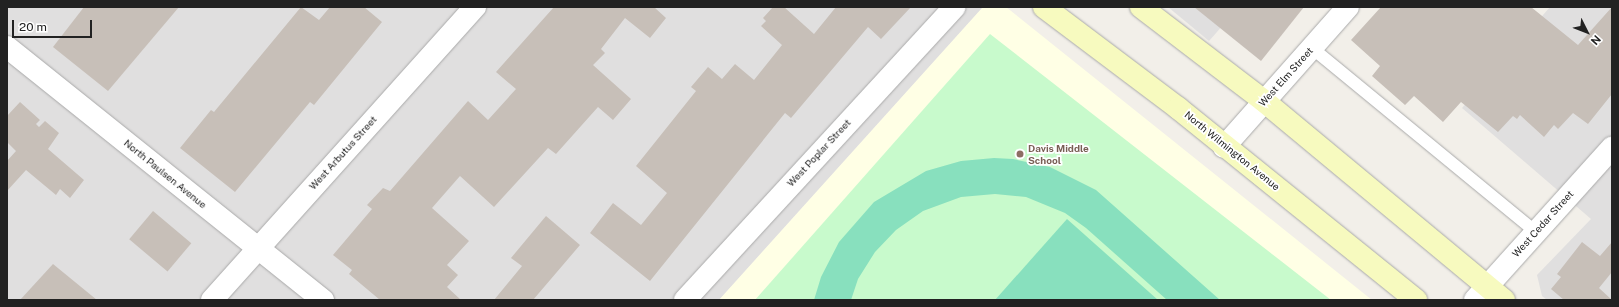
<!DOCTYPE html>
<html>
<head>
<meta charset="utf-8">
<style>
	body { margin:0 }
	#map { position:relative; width:1619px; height:307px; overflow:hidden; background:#f2efe9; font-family:"Public Sans",sans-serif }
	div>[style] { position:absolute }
	.residential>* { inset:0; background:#e0dfdf }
	.education>* { inset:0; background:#ffffe5 }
	.park>* { inset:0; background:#c8facc }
	.pitch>* { inset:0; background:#88e0be }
	.building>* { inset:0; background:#c7bfb8; transform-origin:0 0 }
	.roads { filter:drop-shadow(0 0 1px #a9a9a9) drop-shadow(0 0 1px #a9a9a9) }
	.service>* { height:12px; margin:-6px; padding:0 6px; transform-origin:6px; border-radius:6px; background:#fff }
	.minor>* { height:22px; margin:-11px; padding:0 11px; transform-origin:11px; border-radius:11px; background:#fff }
	.secondary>* { height:22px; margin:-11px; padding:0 11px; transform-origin:11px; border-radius:11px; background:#f7fabf }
	.dots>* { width:11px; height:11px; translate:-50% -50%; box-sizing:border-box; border:2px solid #fff; border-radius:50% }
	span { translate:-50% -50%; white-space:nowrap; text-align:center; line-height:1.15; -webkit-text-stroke:3.5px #fff; paint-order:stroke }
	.street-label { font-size:10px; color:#222 }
	.education-label { font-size:10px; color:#785e54; font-weight:700 }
	.left { translate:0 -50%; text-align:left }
	.frame { position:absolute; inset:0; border:8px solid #222; pointer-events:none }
	.north { position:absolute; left:1567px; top:12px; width:40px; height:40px; -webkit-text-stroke:3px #fff; paint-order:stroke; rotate:132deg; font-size:11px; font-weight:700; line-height:16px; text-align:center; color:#222 }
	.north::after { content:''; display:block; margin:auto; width:14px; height:18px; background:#222; clip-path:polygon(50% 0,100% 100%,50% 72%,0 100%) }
	.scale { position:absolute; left:12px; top:20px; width:80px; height:18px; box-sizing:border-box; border:2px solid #222; border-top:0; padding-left:5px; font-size:12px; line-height:14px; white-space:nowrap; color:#222; -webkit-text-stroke:3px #fff; paint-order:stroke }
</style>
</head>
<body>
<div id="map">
	<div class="residential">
		<i style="clip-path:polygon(7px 7px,983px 7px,719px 300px,7px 300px)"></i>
		<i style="clip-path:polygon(1168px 7px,1239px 7px,1209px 41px)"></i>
		<i style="clip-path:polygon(1550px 7px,1612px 7px,1612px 300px,1547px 300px,1542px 296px,1537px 275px,1591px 219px,1462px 108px)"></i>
	</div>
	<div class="education">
		<i style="clip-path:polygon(983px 7px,1006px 7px,1372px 300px,719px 300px)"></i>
	</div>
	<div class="park">
		<i style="clip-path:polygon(990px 34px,1331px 300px,755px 300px)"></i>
	</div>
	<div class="pitch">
		<i style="clip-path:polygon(994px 158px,1013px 159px,1050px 167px,1096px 190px,1220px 300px,1167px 300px,1086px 228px,1065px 213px,1026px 197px,995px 194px,961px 197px,923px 211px,896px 230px,875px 252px,858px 279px,851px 300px,814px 300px,821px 277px,839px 242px,874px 202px,926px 171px,961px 161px)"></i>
		<i style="clip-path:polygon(1067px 219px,1158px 300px,995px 300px)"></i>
	</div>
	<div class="building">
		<i style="clip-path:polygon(84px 7px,179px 7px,108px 91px,53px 47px)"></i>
		<i style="clip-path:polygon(301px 7px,319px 20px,330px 7px,364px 7px,382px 22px,314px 105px,310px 102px,235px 192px,180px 148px,211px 110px,214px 112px)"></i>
		<i style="clip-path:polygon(554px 7px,654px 7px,666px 18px,650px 38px,625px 18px,601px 49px,605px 53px,593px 65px,631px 99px,613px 120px,598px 107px,556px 154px,548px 148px,494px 207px,460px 176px,432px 208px,469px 241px,447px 265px,458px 275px,447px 287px,461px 300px,380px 300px,349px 274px,352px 270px,333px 255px,372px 209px,367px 205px,383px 188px,390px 191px,468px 101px,488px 120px,516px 89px,496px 72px)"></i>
		<i style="clip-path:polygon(773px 7px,784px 7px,814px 34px,836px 7px,911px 7px,881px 39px,868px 27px,791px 118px,785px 113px,650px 281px,590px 233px,613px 203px,641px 225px,667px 193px,636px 166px,696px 91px,691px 87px,708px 67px,722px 79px,735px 64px,754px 80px,782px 45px,761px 26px,766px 21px,763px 18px)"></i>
		<i style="clip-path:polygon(1194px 7px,1304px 7px,1261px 61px)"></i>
		<i style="clip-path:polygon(1381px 7px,1531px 7px,1578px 45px,1612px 7px,1612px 94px,1588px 124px,1573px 113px,1558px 129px,1554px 125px,1544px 137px,1520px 115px,1517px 119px,1513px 116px,1498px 132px,1461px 102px,1443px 122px,1414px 96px,1405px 105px,1372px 76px,1380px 66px,1351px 40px)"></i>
		<i style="clip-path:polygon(20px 102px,40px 120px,36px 124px,39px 127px,45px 121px,59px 133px,48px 149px,84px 180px,70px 198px,60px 189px,56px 195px,26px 170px,7px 191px,7px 161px,16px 151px,7px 142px,7px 116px)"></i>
		<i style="left:153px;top:211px;width:50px;height:37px;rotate:40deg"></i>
		<i style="clip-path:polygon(546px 216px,580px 245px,533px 300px,494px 300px,522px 266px,511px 258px)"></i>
		<i style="clip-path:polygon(1582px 242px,1600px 256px,1612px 242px,1612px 272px,1599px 288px,1612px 300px,1564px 300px,1551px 289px,1561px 277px,1557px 274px)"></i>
		<i style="clip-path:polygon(53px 264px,97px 300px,20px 300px)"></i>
	</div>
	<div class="roads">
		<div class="service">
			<i style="left:1312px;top:48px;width:290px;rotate:39.4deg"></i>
		</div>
		<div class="minor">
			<i style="left:7px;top:47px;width:405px;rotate:38.7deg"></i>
			<i style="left:1224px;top:147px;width:187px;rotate:-48.5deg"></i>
			<i style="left:212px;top:300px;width:394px;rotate:-48.1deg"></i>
			<i style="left:685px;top:300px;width:398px;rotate:-47.4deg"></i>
			<i style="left:1475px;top:300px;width:205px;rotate:-48deg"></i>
		</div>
		<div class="secondary">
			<i style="left:1044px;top:7px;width:168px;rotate:37deg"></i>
			<i style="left:1178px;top:108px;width:306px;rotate:38.9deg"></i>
			<i style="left:1141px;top:7px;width:155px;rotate:37.4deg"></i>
			<i style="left:1264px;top:101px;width:312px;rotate:39.7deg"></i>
		</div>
	</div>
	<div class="dots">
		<i style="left:1020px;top:154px;background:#8d6e63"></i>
	</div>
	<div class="street-label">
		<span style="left:1286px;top:77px;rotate:-48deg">West Elm Street</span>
		<span style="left:1232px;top:151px;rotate:39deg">North Wilmington Avenue</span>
		<span style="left:343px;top:153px;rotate:-48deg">West Arbutus Street</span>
		<span style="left:819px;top:153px;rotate:-47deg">West Poplar Street</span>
		<span style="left:165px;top:174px;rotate:39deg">North Paulsen Avenue</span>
		<span style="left:1543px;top:224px;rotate:-48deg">West Cedar Street</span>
	</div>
	<div class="education-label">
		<span class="left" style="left:1028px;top:154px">Davis Middle<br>School</span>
	</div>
	<div class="frame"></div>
	<div class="north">N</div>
	<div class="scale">20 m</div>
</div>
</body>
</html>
